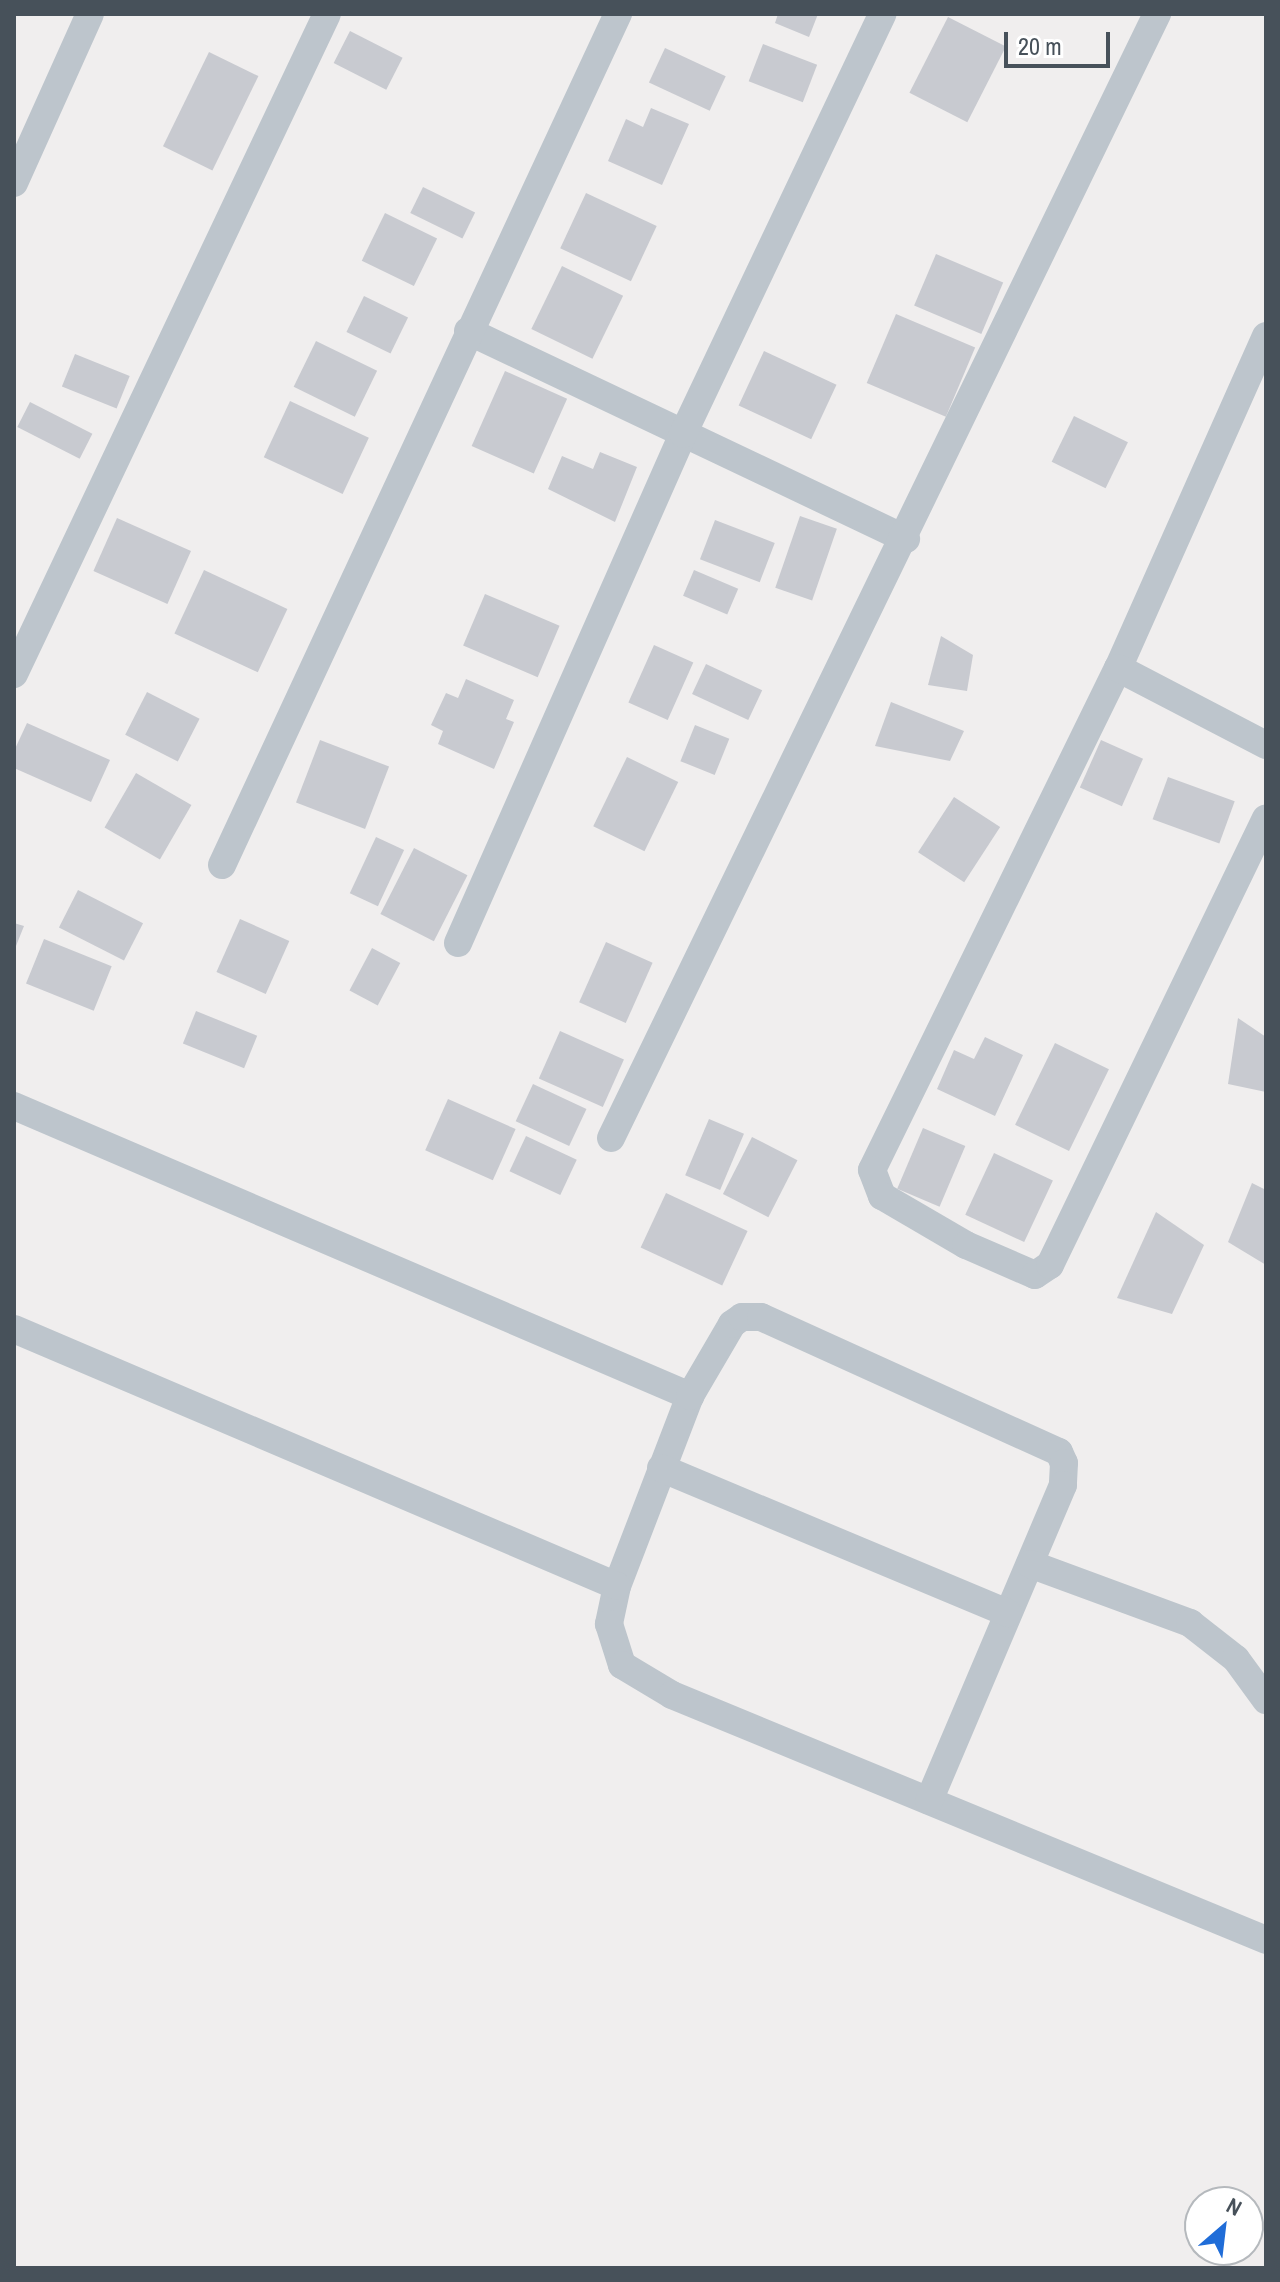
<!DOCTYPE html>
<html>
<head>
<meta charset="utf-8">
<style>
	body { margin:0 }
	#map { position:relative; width:1280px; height:2282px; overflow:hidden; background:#f0eeee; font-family:"Archivo Narrow",sans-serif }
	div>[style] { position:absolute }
	.building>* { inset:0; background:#c8cad0; transform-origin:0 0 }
	.minor>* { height:28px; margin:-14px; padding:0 14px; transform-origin:14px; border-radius:14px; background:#bdc5cc }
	span { translate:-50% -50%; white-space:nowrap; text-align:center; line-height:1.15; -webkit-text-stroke:8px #fff; paint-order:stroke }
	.frame { position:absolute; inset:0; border:16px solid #47515a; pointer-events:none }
	.north { position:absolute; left:1184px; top:2186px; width:80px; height:80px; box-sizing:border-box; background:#fff; border:2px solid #b5b9bd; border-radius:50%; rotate:28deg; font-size:22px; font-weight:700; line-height:32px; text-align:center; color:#47515a }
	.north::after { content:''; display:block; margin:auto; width:28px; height:36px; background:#206dd8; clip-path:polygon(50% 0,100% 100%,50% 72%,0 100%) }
	.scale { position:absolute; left:1004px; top:32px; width:106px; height:36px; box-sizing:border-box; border:4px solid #47515a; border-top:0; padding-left:10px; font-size:24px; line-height:28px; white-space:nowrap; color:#47515a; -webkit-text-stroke:6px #fff; paint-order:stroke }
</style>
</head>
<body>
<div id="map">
	<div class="building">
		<i style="clip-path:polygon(778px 14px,818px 14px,809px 37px,775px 23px)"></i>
		<i style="left:948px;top:17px;width:65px;height:85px;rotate:27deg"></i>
		<i style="left:350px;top:31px;width:59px;height:36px;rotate:27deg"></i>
		<i style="left:763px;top:44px;width:58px;height:40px;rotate:21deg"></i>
		<i style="left:665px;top:48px;width:67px;height:38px;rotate:25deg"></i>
		<i style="left:209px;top:52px;width:55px;height:105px;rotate:26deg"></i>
		<i style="clip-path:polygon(651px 108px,689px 124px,662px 185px,608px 161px,626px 119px,643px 127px)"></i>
		<i style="left:423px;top:187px;width:58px;height:29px;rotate:26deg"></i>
		<i style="left:586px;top:193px;width:78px;height:61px;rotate:25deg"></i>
		<i style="left:385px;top:213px;width:58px;height:53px;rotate:26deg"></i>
		<i style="left:936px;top:254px;width:73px;height:56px;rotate:23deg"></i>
		<i style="left:562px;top:266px;width:68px;height:70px;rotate:26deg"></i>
		<i style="left:364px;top:296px;width:49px;height:40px;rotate:26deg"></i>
		<i style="left:896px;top:314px;width:86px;height:75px;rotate:23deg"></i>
		<i style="left:316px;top:341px;width:68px;height:51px;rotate:26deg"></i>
		<i style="left:764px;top:351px;width:80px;height:60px;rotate:25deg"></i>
		<i style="left:75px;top:354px;width:59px;height:35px;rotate:22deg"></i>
		<i style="left:505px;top:371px;width:68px;height:82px;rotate:24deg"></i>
		<i style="left:290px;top:401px;width:87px;height:62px;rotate:25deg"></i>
		<i style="left:30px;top:402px;width:70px;height:28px;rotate:27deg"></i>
		<i style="left:1074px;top:416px;width:60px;height:51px;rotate:26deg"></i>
		<i style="clip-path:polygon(600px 452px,637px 467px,615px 522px,548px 489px,562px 456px,593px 469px)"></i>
		<i style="left:800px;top:516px;width:39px;height:76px;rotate:19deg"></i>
		<i style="left:117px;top:518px;width:81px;height:58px;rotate:24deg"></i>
		<i style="left:715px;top:520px;width:64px;height:42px;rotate:21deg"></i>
		<i style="left:204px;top:570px;width:92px;height:70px;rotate:25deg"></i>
		<i style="left:694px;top:570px;width:48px;height:28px;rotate:23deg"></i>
		<i style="left:485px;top:594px;width:81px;height:56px;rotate:23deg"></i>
		<i style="clip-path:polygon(941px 636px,973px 655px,967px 691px,928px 685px)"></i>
		<i style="left:654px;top:645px;width:43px;height:63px;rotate:24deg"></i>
		<i style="left:706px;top:664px;width:62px;height:33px;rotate:25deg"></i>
		<i style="clip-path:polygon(466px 679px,514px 700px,506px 719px,514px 722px,494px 769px,438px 744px,443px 731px,431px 725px,446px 693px,458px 698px)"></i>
		<i style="left:147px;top:692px;width:59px;height:48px;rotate:27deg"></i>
		<i style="clip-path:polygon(891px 702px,964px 731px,950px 761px,875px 746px)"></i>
		<i style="clip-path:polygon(27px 723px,110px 760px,91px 802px,14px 768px,14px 751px)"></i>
		<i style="left:695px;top:725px;width:37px;height:39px;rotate:22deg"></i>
		<i style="left:320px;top:740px;width:74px;height:67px;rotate:21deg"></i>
		<i style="left:1101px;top:740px;width:46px;height:52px;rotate:24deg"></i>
		<i style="left:627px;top:757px;width:57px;height:77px;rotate:26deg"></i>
		<i style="left:136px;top:773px;width:64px;height:63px;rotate:30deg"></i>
		<i style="left:1168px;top:777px;width:71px;height:45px;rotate:20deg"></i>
		<i style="left:954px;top:797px;width:55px;height:66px;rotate:33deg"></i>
		<i style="left:376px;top:837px;width:31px;height:62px;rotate:25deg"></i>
		<i style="left:414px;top:848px;width:60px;height:74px;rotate:27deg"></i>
		<i style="left:78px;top:890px;width:73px;height:42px;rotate:27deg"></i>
		<i style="left:240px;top:919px;width:54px;height:58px;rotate:24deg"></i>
		<i style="clip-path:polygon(14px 923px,24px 926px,14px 951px)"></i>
		<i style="left:44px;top:939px;width:73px;height:48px;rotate:22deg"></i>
		<i style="left:606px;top:942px;width:51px;height:66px;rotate:24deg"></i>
		<i style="left:372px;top:948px;width:32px;height:48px;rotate:28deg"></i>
		<i style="left:196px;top:1011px;width:66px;height:35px;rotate:22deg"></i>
		<i style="clip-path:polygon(1238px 1018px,1266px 1037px,1266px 1092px,1228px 1084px)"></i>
		<i style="left:560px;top:1031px;width:70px;height:52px;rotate:24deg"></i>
		<i style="clip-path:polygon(985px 1037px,1023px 1055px,995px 1116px,937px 1089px,954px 1050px,974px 1059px)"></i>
		<i style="left:1055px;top:1043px;width:60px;height:91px;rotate:26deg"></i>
		<i style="left:533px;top:1084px;width:59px;height:41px;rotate:25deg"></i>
		<i style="left:448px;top:1099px;width:74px;height:56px;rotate:24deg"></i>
		<i style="left:709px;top:1119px;width:38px;height:61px;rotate:23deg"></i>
		<i style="left:923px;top:1128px;width:46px;height:66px;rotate:23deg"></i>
		<i style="left:526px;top:1136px;width:56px;height:39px;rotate:25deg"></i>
		<i style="left:752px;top:1137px;width:51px;height:64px;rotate:27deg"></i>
		<i style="left:994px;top:1153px;width:65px;height:68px;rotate:25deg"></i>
		<i style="clip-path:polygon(1252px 1183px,1266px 1190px,1266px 1265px,1228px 1242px)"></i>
		<i style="left:666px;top:1193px;width:90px;height:60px;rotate:25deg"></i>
		<i style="clip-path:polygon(1156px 1212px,1204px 1245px,1172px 1314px,1117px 1298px)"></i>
	</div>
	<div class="minor">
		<i style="left:14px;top:183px;width:185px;rotate:-65.8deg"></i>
		<i style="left:468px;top:331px;width:485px;rotate:25.4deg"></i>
		<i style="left:1266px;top:336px;width:363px;rotate:114deg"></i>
		<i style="left:1118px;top:668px;width:559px;rotate:116.11deg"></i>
		<i style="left:872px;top:1170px;width:28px;rotate:69deg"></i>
		<i style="left:882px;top:1196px;width:97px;rotate:30.3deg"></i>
		<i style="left:966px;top:1245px;width:75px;rotate:23.5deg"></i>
		<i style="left:1035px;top:1275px;width:18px;rotate:-34deg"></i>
		<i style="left:1050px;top:1265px;width:496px;rotate:-64.2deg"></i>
		<i style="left:1118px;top:668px;width:167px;rotate:27.5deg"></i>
		<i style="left:14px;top:674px;width:730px;rotate:-64.63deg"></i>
		<i style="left:222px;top:865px;width:939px;rotate:-65.05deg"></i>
		<i style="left:458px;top:943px;width:557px;rotate:-66.15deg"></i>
		<i style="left:683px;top:434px;width:465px;rotate:-64.6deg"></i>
		<i style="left:14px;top:1106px;width:736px;rotate:23.22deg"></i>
		<i style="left:690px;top:1396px;width:204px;rotate:111deg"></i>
		<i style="left:617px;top:1586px;width:39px;rotate:102deg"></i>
		<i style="left:609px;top:1624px;width:43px;rotate:72.4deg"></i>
		<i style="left:622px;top:1665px;width:58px;rotate:31deg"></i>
		<i style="left:672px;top:1695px;width:643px;rotate:22.41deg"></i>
		<i style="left:611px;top:1138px;width:1250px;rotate:-64.09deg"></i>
		<i style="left:14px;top:1329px;width:655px;rotate:23.08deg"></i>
		<i style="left:690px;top:1396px;width:83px;rotate:-59.7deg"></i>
		<i style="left:732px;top:1324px;width:12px;rotate:-35deg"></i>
		<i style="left:742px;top:1317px;width:19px"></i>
		<i style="left:761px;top:1317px;width:327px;rotate:24.4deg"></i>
		<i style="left:1059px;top:1452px;width:12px;rotate:66deg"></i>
		<i style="left:1064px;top:1463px;width:22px;rotate:93deg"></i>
		<i style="left:1063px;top:1485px;width:343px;rotate:113deg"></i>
		<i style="left:661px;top:1468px;width:376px;rotate:22.7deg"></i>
		<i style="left:1030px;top:1564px;width:171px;rotate:20.2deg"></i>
		<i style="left:1190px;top:1623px;width:58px;rotate:38deg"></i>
		<i style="left:1236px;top:1659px;width:51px;rotate:53.8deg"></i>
	</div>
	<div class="frame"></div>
	<div class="north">N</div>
	<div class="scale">20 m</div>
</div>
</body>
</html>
